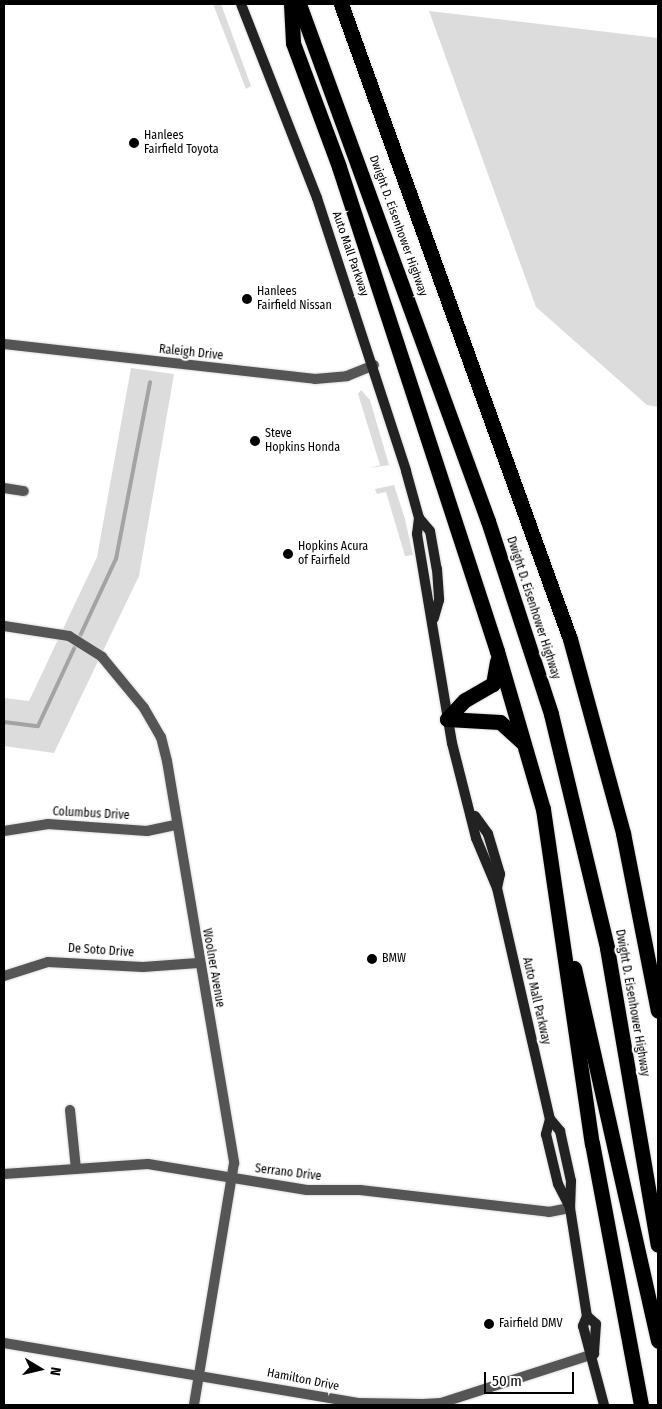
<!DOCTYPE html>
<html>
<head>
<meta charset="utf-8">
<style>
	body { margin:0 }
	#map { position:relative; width:662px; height:1409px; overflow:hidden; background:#fff; font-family:"Fira Sans Condensed",sans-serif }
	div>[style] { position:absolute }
	.green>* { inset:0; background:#dcdcdc }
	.stream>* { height:4px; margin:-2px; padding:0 2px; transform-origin:2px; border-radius:2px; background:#a3a3a3 }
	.roads { filter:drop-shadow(0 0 1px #dbdbdb) drop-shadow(0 0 1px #dbdbdb) }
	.street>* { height:10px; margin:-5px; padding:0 5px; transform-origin:5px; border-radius:5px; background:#555 }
	.secondary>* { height:10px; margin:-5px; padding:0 5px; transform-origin:5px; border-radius:5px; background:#222 }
	.highway>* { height:15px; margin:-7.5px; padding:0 7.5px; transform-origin:7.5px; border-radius:7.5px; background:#000 }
	.dots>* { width:14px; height:14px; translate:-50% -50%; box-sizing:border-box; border:2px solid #fff; border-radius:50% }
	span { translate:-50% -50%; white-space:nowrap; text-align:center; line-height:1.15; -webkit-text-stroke:4.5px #fff; paint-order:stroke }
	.poi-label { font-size:12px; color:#000 }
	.left { translate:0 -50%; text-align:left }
	.street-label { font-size:12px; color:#000 }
	.frame { position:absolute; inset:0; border:5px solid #000; pointer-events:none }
	.north { position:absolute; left:15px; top:1344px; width:50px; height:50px; -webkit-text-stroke:4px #fff; paint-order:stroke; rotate:99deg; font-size:14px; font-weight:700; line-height:20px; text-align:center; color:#000 }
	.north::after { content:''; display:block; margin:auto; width:18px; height:22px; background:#000; clip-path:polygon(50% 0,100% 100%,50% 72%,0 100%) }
	.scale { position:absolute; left:484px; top:1372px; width:90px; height:22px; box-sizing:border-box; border:2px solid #000; border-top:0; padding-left:6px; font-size:15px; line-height:18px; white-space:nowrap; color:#000; -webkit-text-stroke:4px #fff; paint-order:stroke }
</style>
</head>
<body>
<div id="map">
	<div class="green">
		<i style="clip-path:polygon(213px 4px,221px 4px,251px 86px,246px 89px)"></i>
		<i style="clip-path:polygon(429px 11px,658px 38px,658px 407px,647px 405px,536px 307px)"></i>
		<i style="clip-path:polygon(131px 368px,174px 374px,139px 576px,54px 753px,4px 746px,4px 698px,29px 701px,97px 557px)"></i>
		<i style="clip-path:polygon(361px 390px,370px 400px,389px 465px,370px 468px,380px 465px,358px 394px)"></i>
		<i style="clip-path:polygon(394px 485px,405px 519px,413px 555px,405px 556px,386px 492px,377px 494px,375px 489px)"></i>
	</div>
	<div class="stream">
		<i style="left:4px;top:722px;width:34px;rotate:7deg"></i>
		<i style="left:38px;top:726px;width:184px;rotate:-65deg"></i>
		<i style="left:116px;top:559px;width:180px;rotate:-79.1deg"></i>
	</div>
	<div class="roads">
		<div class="street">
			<i style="left:4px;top:344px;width:313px;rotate:6.4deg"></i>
			<i style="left:315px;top:379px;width:32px;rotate:-5deg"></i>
			<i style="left:347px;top:376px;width:29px;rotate:-22deg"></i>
			<i style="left:4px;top:488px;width:20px;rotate:9deg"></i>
			<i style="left:4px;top:626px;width:66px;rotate:8.7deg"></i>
			<i style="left:69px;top:636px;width:39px;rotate:32deg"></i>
			<i style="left:102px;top:657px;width:66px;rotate:50.5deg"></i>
			<i style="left:144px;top:708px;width:34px;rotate:60deg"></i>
			<i style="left:161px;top:737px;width:25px;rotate:76deg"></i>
			<i style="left:167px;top:761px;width:408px;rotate:80.5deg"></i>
			<i style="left:234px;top:1163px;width:245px;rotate:99.4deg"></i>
			<i style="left:4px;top:831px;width:45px;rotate:-9deg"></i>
			<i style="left:48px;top:824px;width:99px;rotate:4deg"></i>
			<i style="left:147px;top:831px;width:30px;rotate:-12deg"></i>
			<i style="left:4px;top:976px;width:46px;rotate:-17.7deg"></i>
			<i style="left:48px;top:962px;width:95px;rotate:3deg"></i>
			<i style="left:143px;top:967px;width:55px;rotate:-4.2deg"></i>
			<i style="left:70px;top:1110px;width:59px;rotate:84.2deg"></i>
			<i style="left:4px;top:1174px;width:144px;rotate:-4deg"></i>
			<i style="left:148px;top:1164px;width:161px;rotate:9.3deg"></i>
			<i style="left:307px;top:1190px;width:53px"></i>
			<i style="left:360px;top:1190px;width:190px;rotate:6.6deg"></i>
			<i style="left:549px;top:1212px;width:21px;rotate:-11deg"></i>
			<i style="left:4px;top:1343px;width:359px;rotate:9.6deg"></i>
			<i style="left:358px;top:1403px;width:65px;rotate:0.9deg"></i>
			<i style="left:423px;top:1404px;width:18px;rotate:-3deg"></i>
			<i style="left:441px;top:1403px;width:161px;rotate:-17.8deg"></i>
		</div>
		<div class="secondary">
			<i style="left:241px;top:4px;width:208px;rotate:68.6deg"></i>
			<i style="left:317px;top:198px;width:287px;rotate:71.9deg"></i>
			<i style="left:406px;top:471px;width:49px;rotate:74.5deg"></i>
			<i style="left:419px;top:518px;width:16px;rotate:97deg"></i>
			<i style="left:417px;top:534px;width:212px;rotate:80.5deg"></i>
			<i style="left:452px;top:743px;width:98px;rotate:75.8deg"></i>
			<i style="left:476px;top:838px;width:54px;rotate:67.2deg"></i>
			<i style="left:419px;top:518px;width:17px;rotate:50deg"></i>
			<i style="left:430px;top:531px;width:39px;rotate:80deg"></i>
			<i style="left:437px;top:569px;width:31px;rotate:86deg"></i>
			<i style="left:439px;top:600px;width:19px;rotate:106deg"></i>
			<i style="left:475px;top:816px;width:22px;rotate:54deg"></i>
			<i style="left:488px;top:834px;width:42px;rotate:73.3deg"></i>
			<i style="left:500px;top:874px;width:14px;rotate:102deg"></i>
			<i style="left:497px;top:888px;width:237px;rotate:77.1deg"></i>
			<i style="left:550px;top:1119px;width:16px;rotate:105deg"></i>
			<i style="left:546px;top:1134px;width:51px;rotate:76.5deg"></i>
			<i style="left:558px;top:1184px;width:27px;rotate:63deg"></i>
			<i style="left:550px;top:1119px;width:16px;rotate:50deg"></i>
			<i style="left:560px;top:1131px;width:51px;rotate:77.6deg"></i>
			<i style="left:571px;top:1181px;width:27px;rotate:92deg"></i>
			<i style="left:570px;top:1208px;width:109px;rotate:81.1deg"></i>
			<i style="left:587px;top:1316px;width:11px;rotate:112deg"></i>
			<i style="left:583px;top:1326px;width:82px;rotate:75.1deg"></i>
			<i style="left:587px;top:1316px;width:12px;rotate:42deg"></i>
			<i style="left:596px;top:1324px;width:30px;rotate:94deg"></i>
		</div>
		<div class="highway">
			<i style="left:291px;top:4px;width:39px;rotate:87deg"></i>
			<i style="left:293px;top:43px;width:132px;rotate:69.6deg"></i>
			<i style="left:339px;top:167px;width:509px;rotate:71.92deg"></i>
			<i style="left:497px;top:651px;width:165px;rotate:73.8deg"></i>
			<i style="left:543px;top:809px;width:338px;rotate:81.7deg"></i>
			<i style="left:592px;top:1143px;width:267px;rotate:79.4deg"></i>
			<i style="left:299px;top:4px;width:550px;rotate:69.92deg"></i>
			<i style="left:488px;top:521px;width:203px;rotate:71.9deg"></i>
			<i style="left:551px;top:714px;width:241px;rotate:76.5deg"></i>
			<i style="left:607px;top:948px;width:301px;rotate:80.3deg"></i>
			<i style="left:341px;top:4px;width:675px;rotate:70.17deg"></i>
			<i style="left:570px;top:639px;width:201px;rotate:74.7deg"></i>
			<i style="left:623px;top:833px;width:181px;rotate:78.9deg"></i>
			<i style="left:447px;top:719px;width:26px;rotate:-47deg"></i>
			<i style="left:465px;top:700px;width:32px;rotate:-30deg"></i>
			<i style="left:493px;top:684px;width:23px;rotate:-80deg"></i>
			<i style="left:447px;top:719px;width:53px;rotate:3.2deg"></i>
			<i style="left:500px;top:722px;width:30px;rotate:42deg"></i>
			<i style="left:574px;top:968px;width:382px;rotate:77.3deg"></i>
		</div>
	</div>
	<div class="dots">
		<i style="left:134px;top:143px;background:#000"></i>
		<i style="left:247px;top:299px;background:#000"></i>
		<i style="left:255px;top:441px;background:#000"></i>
		<i style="left:288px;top:554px;background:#000"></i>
		<i style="left:372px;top:959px;background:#000"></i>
		<i style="left:489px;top:1324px;background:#000"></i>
	</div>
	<div class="poi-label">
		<span class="left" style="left:144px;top:143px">Hanlees<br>Fairfield Toyota</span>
		<span class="left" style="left:257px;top:299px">Hanlees<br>Fairfield Nissan</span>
		<span class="left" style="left:265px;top:441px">Steve<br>Hopkins Honda</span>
		<span class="left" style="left:298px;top:554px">Hopkins Acura<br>of Fairfield</span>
		<span class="left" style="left:382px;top:959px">BMW</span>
		<span class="left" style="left:499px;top:1324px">Fairfield DMV</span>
	</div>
	<div class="street-label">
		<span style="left:398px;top:226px;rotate:70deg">Dwight D. Eisenhower Highway</span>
		<span style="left:350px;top:254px;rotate:71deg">Auto Mall Parkway</span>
		<span style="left:191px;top:353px;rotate:6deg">Raleigh Drive</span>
		<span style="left:533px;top:608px;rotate:72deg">Dwight D. Eisenhower Highway</span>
		<span style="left:91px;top:814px;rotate:3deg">Columbus Drive</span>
		<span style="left:101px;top:951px;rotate:4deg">De Soto Drive</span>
		<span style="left:213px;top:968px;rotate:80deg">Woolner Avenue</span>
		<span style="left:536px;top:1001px;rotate:77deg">Auto Mall Parkway</span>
		<span style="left:632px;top:1003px;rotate:80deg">Dwight D. Eisenhower Highway</span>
		<span style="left:288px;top:1173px;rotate:7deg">Serrano Drive</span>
		<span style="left:303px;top:1380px;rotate:11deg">Hamilton Drive</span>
	</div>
	<div class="frame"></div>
	<div class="north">N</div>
	<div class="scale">50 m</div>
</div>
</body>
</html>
